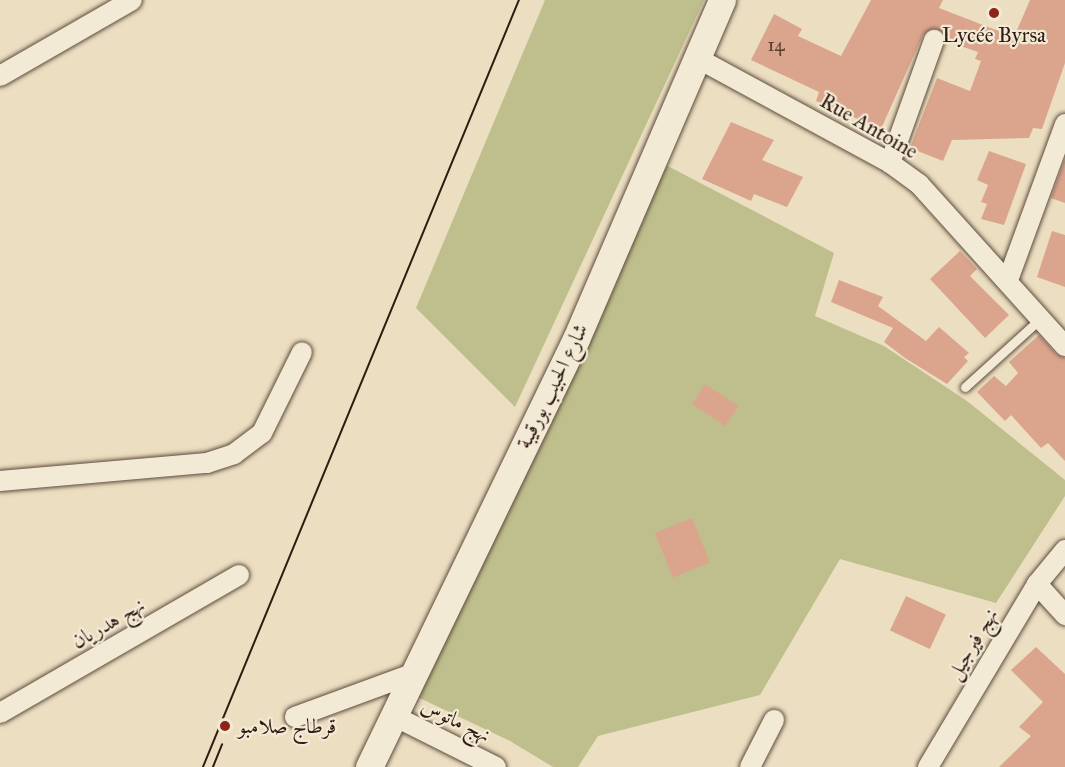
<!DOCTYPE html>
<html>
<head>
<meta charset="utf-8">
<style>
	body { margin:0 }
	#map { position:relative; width:1065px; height:767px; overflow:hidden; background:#ecdec0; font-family:"IM FELL Great Primer",Amiri,serif }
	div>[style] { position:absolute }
	.green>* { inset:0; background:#bfbf8d }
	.building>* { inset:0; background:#dba58d; transform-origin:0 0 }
	.roads { filter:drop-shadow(0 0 2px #5e4c3e) drop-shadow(0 0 2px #5e4c3e) }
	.service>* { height:9px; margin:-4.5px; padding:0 4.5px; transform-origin:4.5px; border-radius:4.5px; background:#f3ead6 }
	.minor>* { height:20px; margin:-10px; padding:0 10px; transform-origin:10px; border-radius:10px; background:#f3ead6 }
	.secondary>* { height:27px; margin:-13.5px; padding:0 13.5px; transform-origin:13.5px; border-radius:13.5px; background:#f3ead6 }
	.tram>* { height:1.5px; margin:-0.75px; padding:0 0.75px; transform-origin:0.75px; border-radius:0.75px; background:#2f1b12 }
	.dots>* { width:16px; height:16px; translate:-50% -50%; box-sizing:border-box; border:3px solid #f3ead6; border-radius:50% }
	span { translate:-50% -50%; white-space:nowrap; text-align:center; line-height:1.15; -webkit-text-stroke:4.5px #f3ead6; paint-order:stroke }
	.number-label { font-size:18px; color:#5a3e31 }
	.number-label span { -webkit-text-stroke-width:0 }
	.poi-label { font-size:21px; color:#2f1b12 }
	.left { translate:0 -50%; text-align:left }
	.street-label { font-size:21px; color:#2f1b12 }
</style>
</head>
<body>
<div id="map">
	<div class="green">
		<i style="clip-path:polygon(545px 0,704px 0,515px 407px,416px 308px)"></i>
		<i style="clip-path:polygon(662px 163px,834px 253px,815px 316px,884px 346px,967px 401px,1065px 480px,1065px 496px,996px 603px,840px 559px,760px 695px,598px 736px,578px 767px,553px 767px,510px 741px,407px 692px)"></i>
	</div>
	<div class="building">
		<i style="clip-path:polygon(871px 0,943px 0,939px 8px,1014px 37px,1030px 0,1065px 0,1065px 63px,1042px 129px,1033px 128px,1029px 138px,952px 140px,943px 161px,910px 148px,937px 78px,970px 91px,981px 61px,975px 59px,978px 52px,946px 41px,937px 29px,923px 35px,881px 129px,816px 101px,819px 92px,751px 60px,774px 14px,802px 29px,798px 36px,841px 56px)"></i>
		<i style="clip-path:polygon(731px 122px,774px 140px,762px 160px,803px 177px,787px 207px,754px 194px,751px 201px,702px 179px)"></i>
		<i style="clip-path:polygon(989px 151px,1026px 164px,1004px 225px,981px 219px,987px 204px,981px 202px,988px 185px,977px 180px)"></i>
		<i style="clip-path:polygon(1065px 159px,1065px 203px,1051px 198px)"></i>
		<i style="clip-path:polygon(1052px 231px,1065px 235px,1065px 287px,1037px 277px)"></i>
		<i style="clip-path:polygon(960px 251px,977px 269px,970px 276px,1009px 315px,985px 338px,930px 279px)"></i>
		<i style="clip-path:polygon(839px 280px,883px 297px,878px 306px,926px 341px,939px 327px,969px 353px,964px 357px,968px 361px,947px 384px,905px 358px,884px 342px,893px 328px,831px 302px)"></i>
		<i style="clip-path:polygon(1039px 335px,1056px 354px,1065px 358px,1065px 461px,1048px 443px,1041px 448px,1011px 415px,1005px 421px,977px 392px,994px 376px,1006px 386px,1018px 373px,1009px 362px)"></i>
		<i style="left:705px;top:384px;width:40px;height:24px;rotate:33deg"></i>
		<i style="left:692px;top:518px;width:48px;height:40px;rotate:68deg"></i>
		<i style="left:906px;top:596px;width:44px;height:38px;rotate:25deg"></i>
		<i style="clip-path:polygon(1036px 647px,1065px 674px,1065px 767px,999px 767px,1031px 736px,1019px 727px,1043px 702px,1011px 670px)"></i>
	</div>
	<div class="roads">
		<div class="service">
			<i style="left:965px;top:387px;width:103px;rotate:-42.2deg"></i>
		</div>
		<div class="minor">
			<i style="left:697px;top:58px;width:220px;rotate:28.5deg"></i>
			<i style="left:890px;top:163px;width:36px;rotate:36deg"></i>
			<i style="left:919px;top:184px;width:218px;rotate:48deg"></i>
			<i style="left:0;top:76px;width:152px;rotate:-29.9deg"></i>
			<i style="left:890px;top:163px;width:131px;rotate:-70.3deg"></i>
			<i style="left:1008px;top:280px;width:166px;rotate:-69.9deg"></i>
			<i style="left:0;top:481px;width:208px;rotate:-5deg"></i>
			<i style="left:207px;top:463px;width:28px;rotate:-18deg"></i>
			<i style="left:234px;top:454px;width:35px;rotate:-37deg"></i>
			<i style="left:262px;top:433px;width:90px;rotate:-63.7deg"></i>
			<i style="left:1037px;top:584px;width:42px;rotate:47.9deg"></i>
			<i style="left:0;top:713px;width:276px;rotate:-30deg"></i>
			<i style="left:394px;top:716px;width:114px;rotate:26.6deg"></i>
			<i style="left:295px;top:717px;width:125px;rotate:-20.2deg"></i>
			<i style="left:750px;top:767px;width:53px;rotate:-62.9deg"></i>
			<i style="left:928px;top:767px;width:213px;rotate:-59.2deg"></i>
			<i style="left:1037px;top:584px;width:44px;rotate:-50.5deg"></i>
		</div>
		<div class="secondary">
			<i style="left:369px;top:767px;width:475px;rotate:-64.2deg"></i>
			<i style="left:576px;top:339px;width:369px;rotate:-66.7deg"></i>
		</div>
	</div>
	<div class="tram">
		<i style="left:203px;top:767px;width:830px;rotate:-67.61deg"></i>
		<i style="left:213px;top:767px;width:24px;rotate:-68deg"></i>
	</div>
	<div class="dots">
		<i style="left:994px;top:13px;background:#8f2418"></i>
		<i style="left:225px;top:726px;background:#8f2418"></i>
	</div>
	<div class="number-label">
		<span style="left:776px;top:45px">14</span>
	</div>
	<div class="poi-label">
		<span style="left:994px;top:35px">Lycée Byrsa</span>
		<span class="left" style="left:238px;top:726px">قرطاج صلامبو</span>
	</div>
	<div class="street-label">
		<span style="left:869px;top:126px;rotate:30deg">Rue Antoine</span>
		<span style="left:552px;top:386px;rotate:-64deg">شارع الحبيب بورقيبة</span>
		<span style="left:108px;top:623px;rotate:-30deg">نهج هدريان</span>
		<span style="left:972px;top:644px;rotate:-59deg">نهج فيرجيل</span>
		<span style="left:456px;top:720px;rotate:26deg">نهج ماتوس</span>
	</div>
</div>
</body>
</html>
